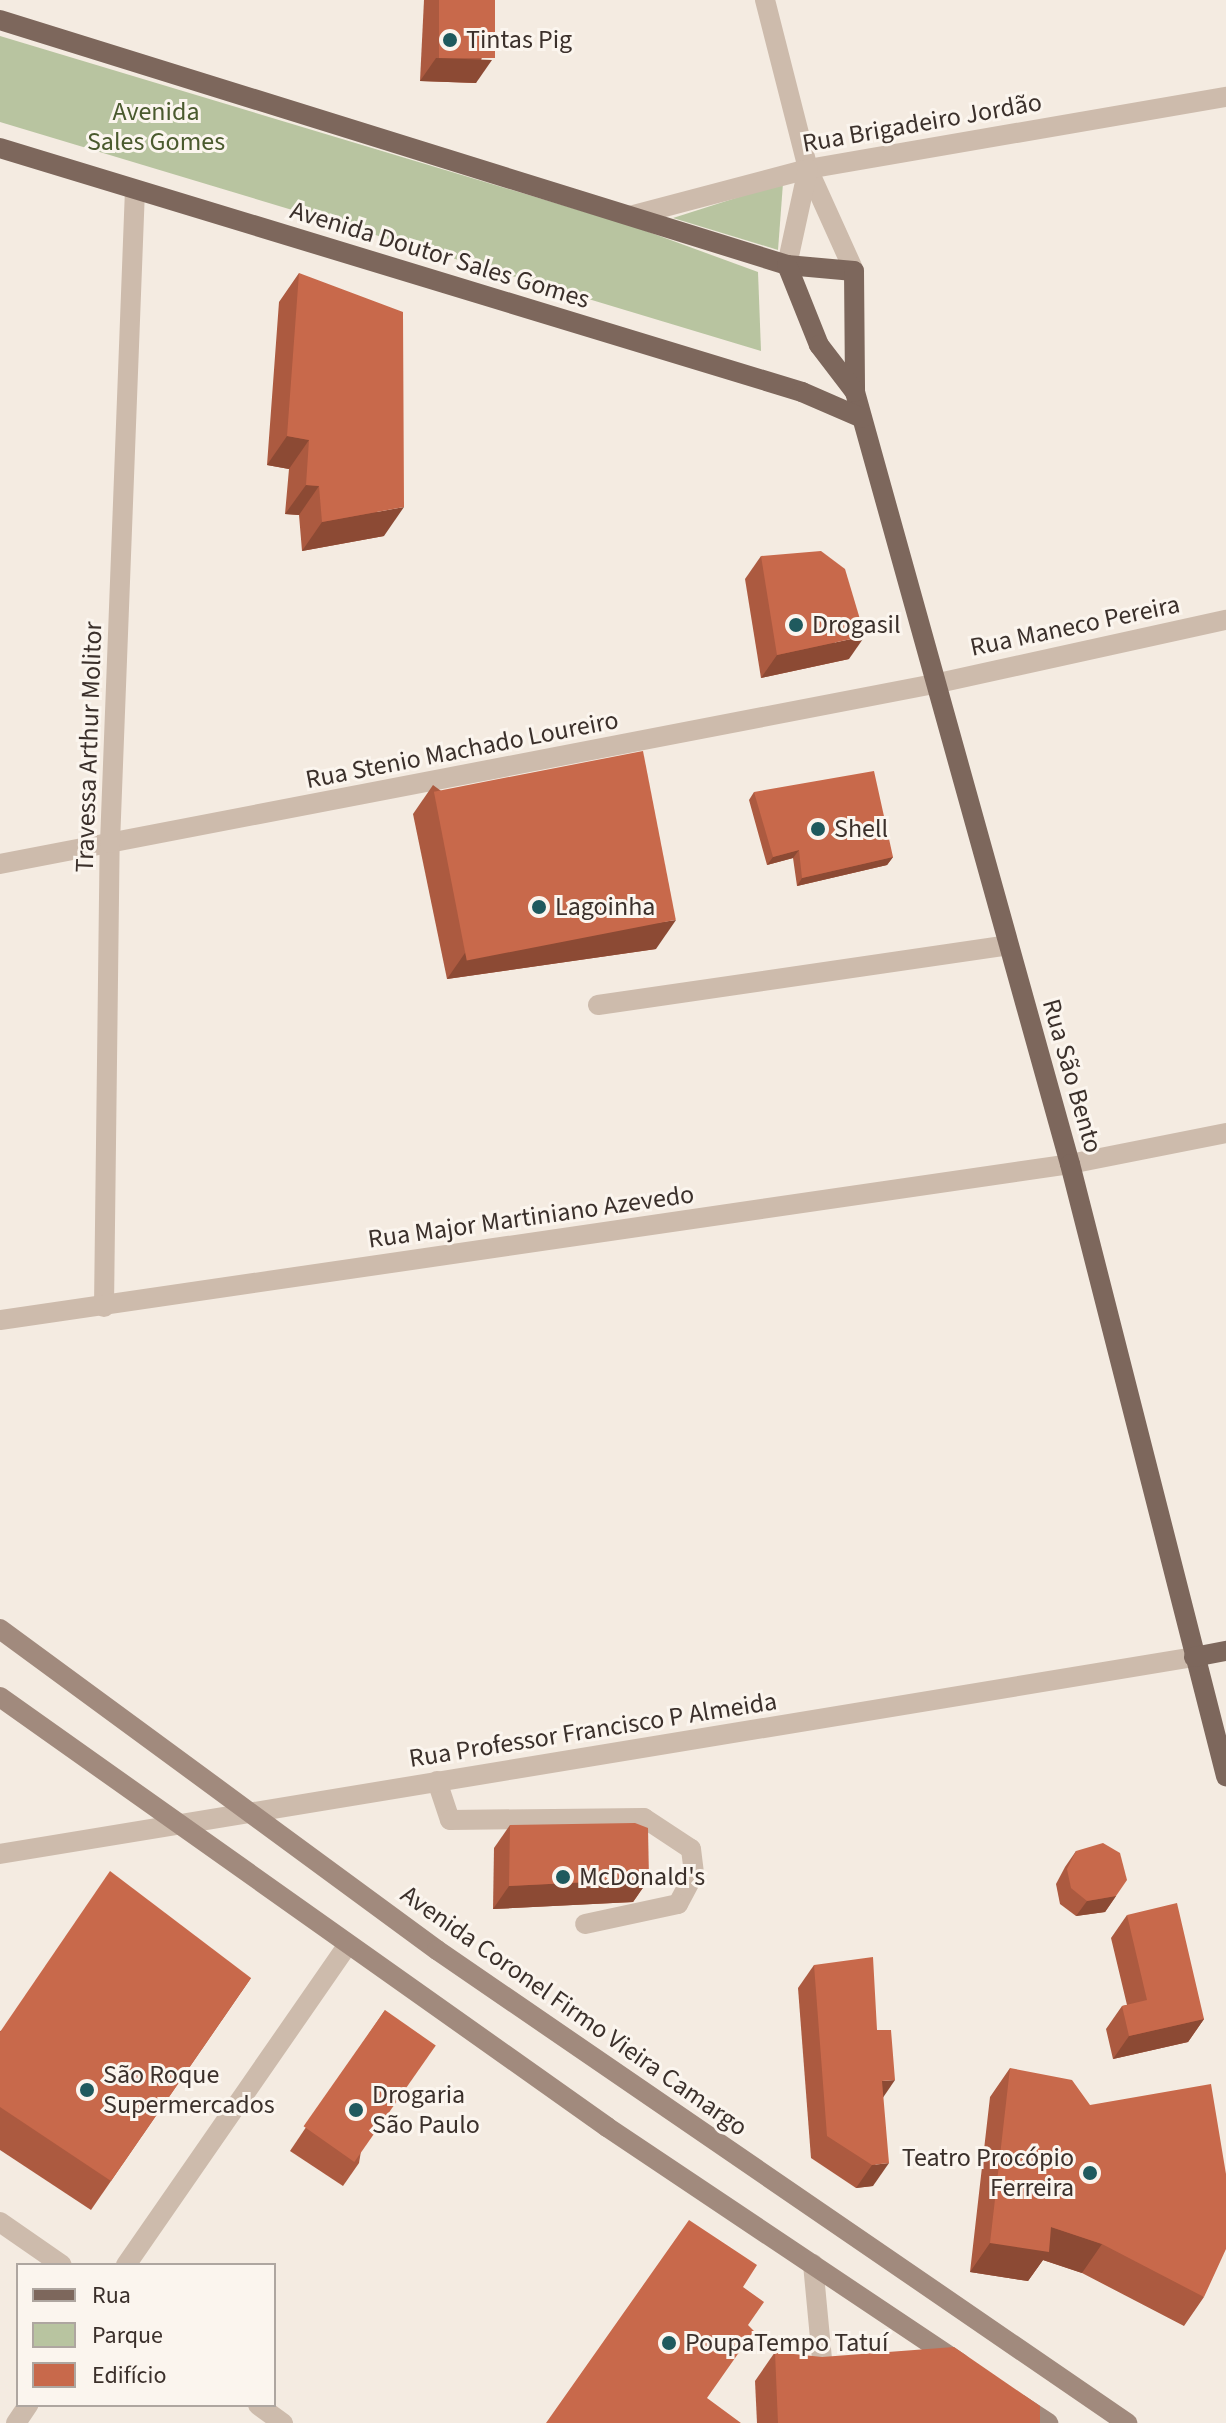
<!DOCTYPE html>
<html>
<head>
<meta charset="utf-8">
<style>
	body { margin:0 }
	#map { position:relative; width:1226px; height:2423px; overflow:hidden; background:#f4ebe1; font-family:"Source Sans 3",sans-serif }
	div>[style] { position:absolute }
	.green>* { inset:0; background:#b8c4a0 }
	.lane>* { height:20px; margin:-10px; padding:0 10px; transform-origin:10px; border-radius:10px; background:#cdbbac }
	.street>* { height:20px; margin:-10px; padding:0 10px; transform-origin:10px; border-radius:10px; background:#cdbbac }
	.secondary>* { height:20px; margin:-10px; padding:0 10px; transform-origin:10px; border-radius:10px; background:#a18a7d }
	.primary>* { height:20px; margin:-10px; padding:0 10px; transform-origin:10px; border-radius:10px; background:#7d675c }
	.wall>* { inset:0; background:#ac5a40 }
	.shaded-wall>* { inset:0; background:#8c4a34 }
	.building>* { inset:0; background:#c8694b; transform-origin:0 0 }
	.dots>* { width:22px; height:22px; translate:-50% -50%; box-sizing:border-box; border:4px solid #fbf5ee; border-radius:50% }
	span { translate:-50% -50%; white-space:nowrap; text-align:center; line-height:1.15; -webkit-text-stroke:6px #fbf5ee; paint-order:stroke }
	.poi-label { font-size:26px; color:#3b302b }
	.left { translate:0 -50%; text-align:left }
	.right { translate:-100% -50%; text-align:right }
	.park-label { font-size:26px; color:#4a5a2e }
	.street-label { font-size:26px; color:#3b302b }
	.legend { position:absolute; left:16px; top:2263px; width:260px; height:144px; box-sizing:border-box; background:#fbf5ee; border:2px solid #aea6a0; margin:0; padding:10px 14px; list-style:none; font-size:24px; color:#3b302b }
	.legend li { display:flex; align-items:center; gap:16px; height:40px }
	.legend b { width:40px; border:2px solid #aea6a0 }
</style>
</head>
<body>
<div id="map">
	<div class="green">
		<i style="clip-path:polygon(0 36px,635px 227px,758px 272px,761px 351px,0 122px)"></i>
		<i style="clip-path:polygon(783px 183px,778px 250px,673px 218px)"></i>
	</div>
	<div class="lane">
		<i style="left:598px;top:1005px;width:414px;rotate:-8.3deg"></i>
		<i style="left:437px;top:1781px;width:41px;rotate:71.6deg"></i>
		<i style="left:450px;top:1820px;width:194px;rotate:-0.6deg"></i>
		<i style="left:644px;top:1818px;width:56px;rotate:33.4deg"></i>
		<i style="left:691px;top:1849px;width:25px;rotate:83deg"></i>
		<i style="left:694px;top:1874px;width:34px;rotate:118deg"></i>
		<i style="left:678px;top:1904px;width:95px;rotate:167.9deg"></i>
		<i style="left:813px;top:2264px;width:160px;rotate:84.6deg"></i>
	</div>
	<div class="street">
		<i style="left:765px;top:0;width:174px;rotate:75.7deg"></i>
		<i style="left:808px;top:169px;width:112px;rotate:65.7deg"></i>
		<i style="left:630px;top:216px;width:184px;rotate:-14.8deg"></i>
		<i style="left:808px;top:169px;width:424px;rotate:-9.8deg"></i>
		<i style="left:787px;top:265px;width:98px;rotate:-77.7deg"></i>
		<i style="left:0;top:864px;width:951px;rotate:-10.91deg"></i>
		<i style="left:934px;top:684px;width:299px;rotate:-12.4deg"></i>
		<i style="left:104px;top:1307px;width:464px;rotate:-89.3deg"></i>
		<i style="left:110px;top:843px;width:653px;rotate:-87.81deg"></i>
		<i style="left:0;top:1320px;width:1081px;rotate:-8.29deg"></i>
		<i style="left:1070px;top:1164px;width:159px;rotate:-11.2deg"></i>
		<i style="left:0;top:1854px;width:1210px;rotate:-9.37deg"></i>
		<i style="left:0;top:2222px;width:75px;rotate:34.7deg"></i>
		<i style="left:126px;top:2265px;width:390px;rotate:-55.3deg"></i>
		<i style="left:258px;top:2405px;width:31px;rotate:36deg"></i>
		<i style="left:16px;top:2423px;width:22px;rotate:-56deg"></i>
	</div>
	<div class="secondary">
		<i style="left:0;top:1629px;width:542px;rotate:36.3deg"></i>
		<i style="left:437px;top:1950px;width:837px;rotate:34.43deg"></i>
		<i style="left:0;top:1697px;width:744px;rotate:35.31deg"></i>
		<i style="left:607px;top:2127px;width:425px;rotate:33.8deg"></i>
		<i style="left:1019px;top:2404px;width:35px;rotate:33deg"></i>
	</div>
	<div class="primary">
		<i style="left:0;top:20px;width:824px;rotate:17.29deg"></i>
		<i style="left:787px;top:265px;width:67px;rotate:5.1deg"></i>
		<i style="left:854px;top:271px;width:121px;rotate:89.5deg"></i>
		<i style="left:855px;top:392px;width:801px;rotate:74.44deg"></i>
		<i style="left:1070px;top:1164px;width:632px;rotate:75.7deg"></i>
		<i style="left:0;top:148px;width:838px;rotate:16.92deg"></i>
		<i style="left:802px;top:392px;width:65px;rotate:23.4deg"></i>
		<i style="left:787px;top:265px;width:86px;rotate:68.2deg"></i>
		<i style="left:819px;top:345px;width:59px;rotate:52.5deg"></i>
		<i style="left:1194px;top:1657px;width:33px;rotate:-11deg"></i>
	</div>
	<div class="wall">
		<i style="clip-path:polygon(424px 0,495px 0,476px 83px,420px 81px)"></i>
		<i style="clip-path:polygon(299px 273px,384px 536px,302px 551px,299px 515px,285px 514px,289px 469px,267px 465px,279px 302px)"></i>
		<i style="clip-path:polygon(761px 556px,849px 659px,761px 678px,745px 579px)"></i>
		<i style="clip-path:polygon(433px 785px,656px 949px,447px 979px,413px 814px)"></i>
		<i style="clip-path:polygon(754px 792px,893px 857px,887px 865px,797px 886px,793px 858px,767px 865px,749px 800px)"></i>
		<i style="clip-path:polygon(510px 1825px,649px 1879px,633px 1902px,493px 1909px,494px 1848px)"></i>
		<i style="clip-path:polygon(1076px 1851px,1116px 1896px,1105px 1912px,1076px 1916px,1060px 1904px,1056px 1884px,1065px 1867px)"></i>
		<i style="clip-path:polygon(1127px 1915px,1204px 2019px,1188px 2042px,1113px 2059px,1106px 2029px,1122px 2006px,1127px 2005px,1111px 1938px)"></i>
		<i style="clip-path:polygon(814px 1965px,877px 2030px,883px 2097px,873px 2186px,856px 2188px,811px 2158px,798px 1988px)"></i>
		<i style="clip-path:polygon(251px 1978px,91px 2210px,0 2150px,0 2031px)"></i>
		<i style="clip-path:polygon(385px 2010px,359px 2163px,343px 2186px,290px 2151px)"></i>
		<i style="clip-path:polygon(1010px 2068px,1204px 2297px,1184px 2326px,1082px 2273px,1043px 2260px,1028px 2281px,970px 2272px,990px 2097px)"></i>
		<i style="clip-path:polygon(775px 2352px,1040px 2423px,757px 2423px,755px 2381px)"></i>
	</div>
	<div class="shaded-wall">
		<i style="clip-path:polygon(436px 58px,492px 60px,476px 83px,420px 81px)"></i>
		<i style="clip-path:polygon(287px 436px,309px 440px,289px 469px,267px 465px)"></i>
		<i style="clip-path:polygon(306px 485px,319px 486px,299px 515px,285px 514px)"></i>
		<i style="clip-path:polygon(404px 507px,384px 536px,302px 551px,322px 522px)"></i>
		<i style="clip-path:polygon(865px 636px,849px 659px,761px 678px,777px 655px)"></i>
		<i style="clip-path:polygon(799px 850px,793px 858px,767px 865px,773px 857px)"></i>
		<i style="clip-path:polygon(893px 857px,887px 865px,797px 886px,802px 878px)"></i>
		<i style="clip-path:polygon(676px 920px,656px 949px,447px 979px,467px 950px)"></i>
		<i style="clip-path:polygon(649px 1879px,633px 1902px,493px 1909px,509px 1886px)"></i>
		<i style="clip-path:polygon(1116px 1896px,1105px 1912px,1076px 1916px,1087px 1901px)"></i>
		<i style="clip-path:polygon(1204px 2019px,1188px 2042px,1113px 2059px,1129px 2036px)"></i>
		<i style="clip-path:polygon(895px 2080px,880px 2102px,882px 2081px)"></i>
		<i style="clip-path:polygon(889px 2163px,873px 2186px,856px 2188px,872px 2165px)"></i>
		<i style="clip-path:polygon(1051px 2227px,1102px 2244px,1082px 2273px,1043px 2260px,1028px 2281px,970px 2272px,990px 2243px)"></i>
	</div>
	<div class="building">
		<i style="left:439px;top:0;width:56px;height:58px"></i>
		<i style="clip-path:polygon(299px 273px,403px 312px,404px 507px,322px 522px,319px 486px,306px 485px,309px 440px,287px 436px)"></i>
		<i style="clip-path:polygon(821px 551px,845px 569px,865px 636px,777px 655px,761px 556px)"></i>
		<i style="left:643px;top:751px;width:172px;height:213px;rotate:79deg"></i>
		<i style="clip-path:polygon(874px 771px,893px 857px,802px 878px,799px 850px,773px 857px,754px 792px)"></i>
		<i style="clip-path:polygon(635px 1823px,648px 1828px,649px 1879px,509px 1886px,510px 1825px)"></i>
		<i style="clip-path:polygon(1103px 1843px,1120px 1853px,1127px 1880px,1116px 1896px,1087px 1901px,1071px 1888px,1067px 1869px,1076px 1851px)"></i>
		<i style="clip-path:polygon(110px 1871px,251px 1978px,111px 2181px,0 2107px,0 2032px)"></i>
		<i style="clip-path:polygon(1177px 1903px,1204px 2019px,1129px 2036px,1122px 2006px,1147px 2000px,1127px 1915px)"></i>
		<i style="clip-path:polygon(873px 1957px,877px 2030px,891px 2030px,895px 2080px,882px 2081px,889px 2163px,872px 2165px,827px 2136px,814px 1965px)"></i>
		<i style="left:385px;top:2010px;width:62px;height:142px;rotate:35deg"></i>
		<i style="clip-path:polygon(1010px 2068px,1072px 2080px,1090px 2105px,1211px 2084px,1226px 2174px,1226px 2249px,1204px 2297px,1102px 2244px,1051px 2227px,1049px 2252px,990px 2243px)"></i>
		<i style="clip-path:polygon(689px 2220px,757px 2265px,743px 2287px,764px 2302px,748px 2325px,754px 2331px,707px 2398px,741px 2423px,546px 2423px)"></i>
		<i style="clip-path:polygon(954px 2347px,1040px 2406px,1040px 2423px,778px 2423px,775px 2352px,822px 2357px)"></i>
	</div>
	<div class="dots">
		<i style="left:450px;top:40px;background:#1f5a5e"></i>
		<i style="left:796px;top:625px;background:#1f5a5e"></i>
		<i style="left:818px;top:829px;background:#1f5a5e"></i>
		<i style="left:539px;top:907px;background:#1f5a5e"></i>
		<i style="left:563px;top:1877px;background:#1f5a5e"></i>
		<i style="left:87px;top:2090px;background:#1f5a5e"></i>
		<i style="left:356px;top:2110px;background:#1f5a5e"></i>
		<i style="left:1090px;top:2173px;background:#1f5a5e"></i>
		<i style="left:669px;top:2343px;background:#1f5a5e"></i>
	</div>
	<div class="poi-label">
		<span class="left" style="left:466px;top:40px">Tintas Pig</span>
		<span class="left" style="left:812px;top:625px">Drogasil</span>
		<span class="left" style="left:834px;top:829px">Shell</span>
		<span class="left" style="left:555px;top:907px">Lagoinha</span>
		<span class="left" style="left:579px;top:1877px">McDonald's</span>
		<span class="left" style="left:103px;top:2090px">São Roque<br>Supermercados</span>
		<span class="left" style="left:372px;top:2110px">Drogaria<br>São Paulo</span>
		<span class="right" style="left:1074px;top:2173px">Teatro Procópio<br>Ferreira</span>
		<span class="left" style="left:685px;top:2343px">PoupaTempo Tatuí</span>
	</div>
	<div class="park-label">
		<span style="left:156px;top:127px">Avenida<br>Sales Gomes</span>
	</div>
	<div class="street-label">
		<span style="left:922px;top:123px;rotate:-10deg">Rua Brigadeiro Jordão</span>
		<span style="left:440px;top:255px;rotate:17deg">Avenida Doutor Sales Gomes</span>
		<span style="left:1075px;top:626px;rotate:-12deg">Rua Maneco Pereira</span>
		<span style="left:89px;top:747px;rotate:-88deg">Travessa Arthur Molitor</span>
		<span style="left:462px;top:750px;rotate:-11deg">Rua Stenio Machado Loureiro</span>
		<span style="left:1072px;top:1076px;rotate:74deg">Rua São Bento</span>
		<span style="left:531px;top:1217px;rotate:-8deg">Rua Major Martiniano Azevedo</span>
		<span style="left:593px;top:1730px;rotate:-9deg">Rua Professor Francisco P Almeida</span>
		<span style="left:574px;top:2011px;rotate:35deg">Avenida Coronel Firmo Vieira Camargo</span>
	</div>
	<ul class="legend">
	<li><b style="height:10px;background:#7d675c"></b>Rua</li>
	<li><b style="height:22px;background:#b8c4a0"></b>Parque</li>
	<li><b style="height:22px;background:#c8694b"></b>Edifício</li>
	</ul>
</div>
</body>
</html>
